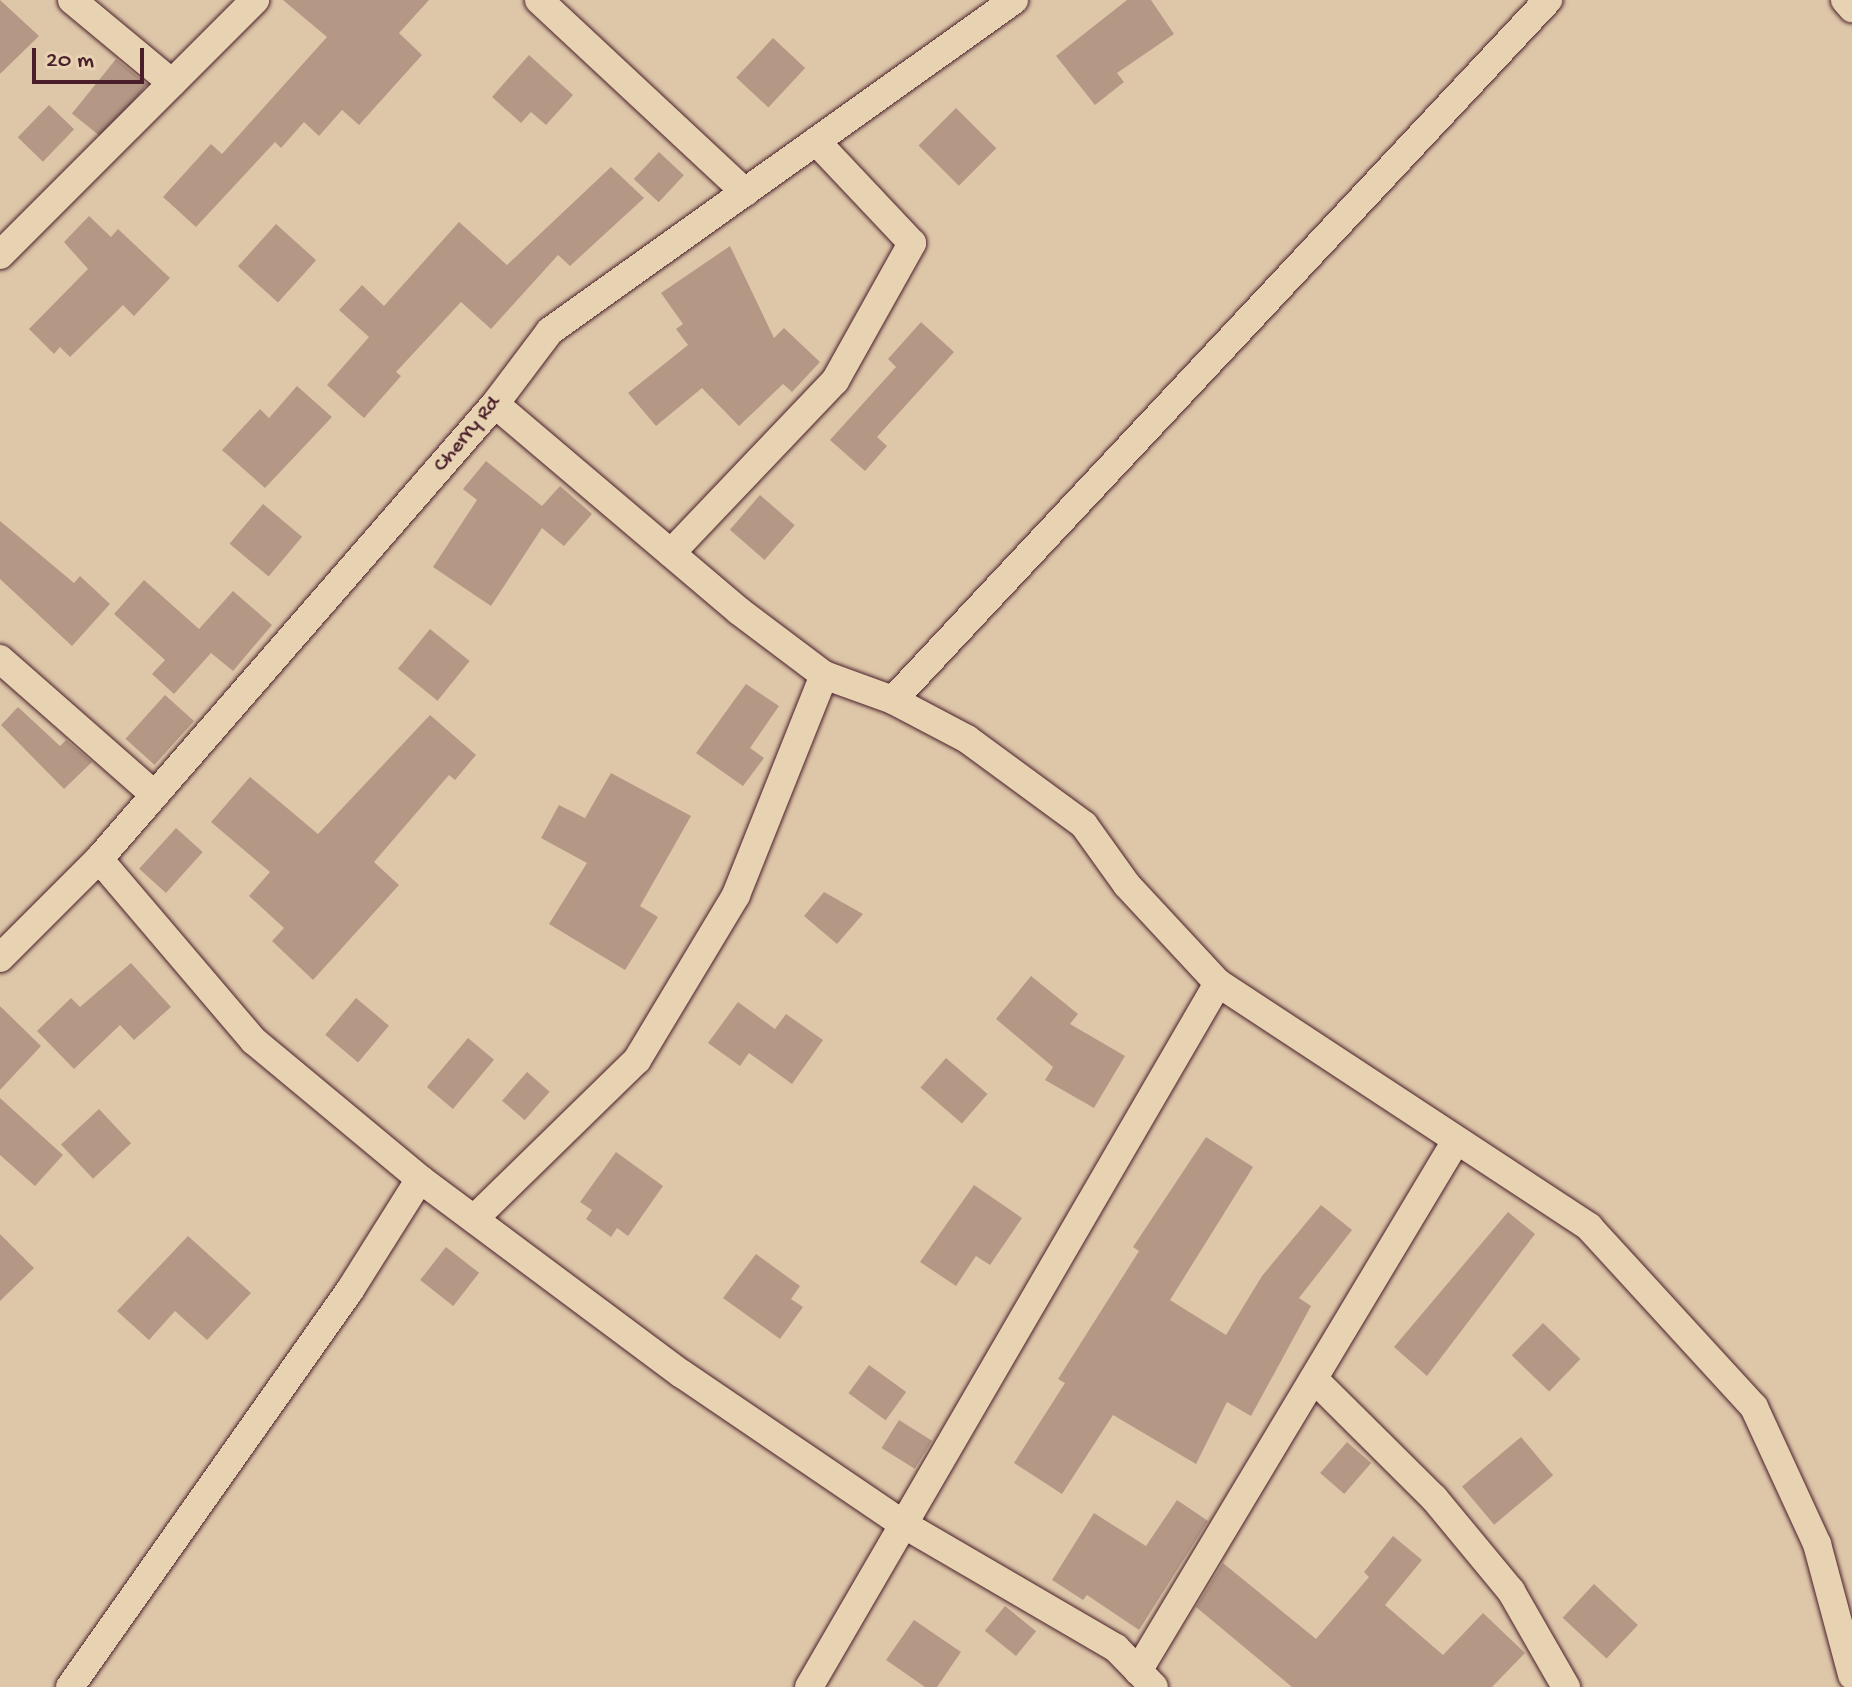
<!DOCTYPE html>
<html>
<head>
<meta charset="utf-8">
<style>
	body { margin:0 }
	#map { position:relative; width:1852px; height:1687px; overflow:hidden; background:#dec7a9; font-family:"Gochi Hand",sans-serif }
	div>[style] { position:absolute }
	.building>* { inset:0; background:#b49885; transform-origin:0 0 }
	.roads { filter:drop-shadow(0 0 2px #4a1f2b) drop-shadow(0 0 2px #4a1f2b) }
	.minor>* { height:28px; margin:-14px; padding:0 14px; transform-origin:14px; border-radius:14px; background:#e7d2b1 }
	span { translate:-50% -50%; white-space:nowrap; text-align:center; line-height:1.15; -webkit-text-stroke:6px #e7d2b1; paint-order:stroke }
	.street-label { font-size:22px; color:#4a1f2b }
	.scale { position:absolute; left:32px; top:48px; width:112px; height:36px; box-sizing:border-box; border:4px solid #4a1f2b; border-top:0; padding-left:10px; font-size:24px; line-height:28px; white-space:nowrap; color:#4a1f2b; -webkit-text-stroke:6px #e7d2b1; paint-order:stroke }
</style>
</head>
<body>
<div id="map">
	<div class="building">
		<i style="clip-path:polygon(0 0,39px 36px,0 74px)"></i>
		<i style="clip-path:polygon(283px 0,429px 0,399px 33px,422px 55px,359px 125px,342px 110px,319px 136px,304px 122px,281px 148px,275px 142px,196px 227px,163px 197px,211px 144px,222px 154px,327px 37px)"></i>
		<i style="clip-path:polygon(1127px 0,1151px 0,1174px 34px,1117px 73px,1124px 82px,1095px 105px,1056px 56px)"></i>
		<i style="left:773px;top:38px;width:44px;height:54px;rotate:43deg"></i>
		<i style="clip-path:polygon(529px 55px,573px 95px,546px 125px,531px 112px,521px 123px,492px 97px)"></i>
		<i style="left:116px;top:59px;width:40px;height:70px;rotate:39deg"></i>
		<i style="left:49px;top:105px;width:35px;height:45px;rotate:44deg"></i>
		<i style="left:956px;top:108px;width:57px;height:53px;rotate:45deg"></i>
		<i style="left:659px;top:152px;width:34px;height:37px;rotate:43deg"></i>
		<i style="clip-path:polygon(611px 167px,644px 198px,570px 266px,558px 255px,491px 329px,461px 302px,396px 372px,401px 376px,364px 418px,327px 385px,369px 337px,339px 310px,362px 285px,384px 306px,459px 222px,507px 265px)"></i>
		<i style="clip-path:polygon(89px 216px,111px 237px,118px 229px,170px 278px,134px 316px,123px 305px,70px 357px,60px 347px,54px 354px,29px 329px,88px 269px,64px 242px)"></i>
		<i style="left:276px;top:224px;width:54px;height:57px;rotate:42deg"></i>
		<i style="clip-path:polygon(730px 246px,774px 338px,784px 328px,820px 362px,792px 392px,783px 384px,739px 426px,702px 388px,656px 426px,628px 393px,688px 345px,676px 329px,683px 324px,661px 293px)"></i>
		<i style="clip-path:polygon(921px 322px,954px 352px,877px 437px,887px 446px,865px 471px,830px 440px,896px 367px,888px 359px)"></i>
		<i style="clip-path:polygon(297px 386px,332px 417px,265px 488px,222px 450px,260px 409px,269px 418px)"></i>
		<i style="clip-path:polygon(486px 461px,542px 506px,560px 486px,592px 514px,564px 546px,542px 528px,491px 606px,433px 567px,477px 500px,463px 489px)"></i>
		<i style="left:760px;top:495px;width:46px;height:46px;rotate:41deg"></i>
		<i style="left:263px;top:504px;width:51px;height:52px;rotate:40deg"></i>
		<i style="clip-path:polygon(0 521px,74px 583px,80px 576px,110px 604px,72px 646px,0 579px)"></i>
		<i style="clip-path:polygon(144px 580px,199px 629px,233px 591px,272px 625px,233px 671px,211px 653px,174px 694px,152px 674px,165px 660px,114px 614px)"></i>
		<i style="left:430px;top:629px;width:51px;height:51px;rotate:39deg"></i>
		<i style="clip-path:polygon(746px 684px,779px 706px,750px 748px,764px 758px,743px 786px,696px 753px)"></i>
		<i style="left:165px;top:695px;width:39px;height:59px;rotate:42deg"></i>
		<i style="clip-path:polygon(18px 707px,60px 746px,66px 740px,92px 762px,64px 789px,1px 725px)"></i>
		<i style="clip-path:polygon(430px 715px,476px 755px,455px 780px,449px 775px,374px 862px,399px 885px,313px 980px,272px 941px,284px 928px,249px 896px,270px 872px,211px 822px,250px 777px,318px 834px)"></i>
		<i style="clip-path:polygon(611px 773px,691px 816px,640px 906px,658px 917px,625px 970px,549px 924px,587px 863px,541px 838px,559px 805px,585px 818px)"></i>
		<i style="left:176px;top:828px;width:36px;height:55px;rotate:42deg"></i>
		<i style="clip-path:polygon(824px 892px,863px 914px,837px 944px,804px 916px)"></i>
		<i style="clip-path:polygon(131px 963px,171px 1007px,134px 1040px,120px 1025px,74px 1069px,37px 1031px,71px 998px,80px 1007px)"></i>
		<i style="clip-path:polygon(1031px 976px,1078px 1014px,1070px 1024px,1125px 1056px,1094px 1108px,1045px 1080px,1053px 1067px,996px 1019px)"></i>
		<i style="left:356px;top:998px;width:43px;height:48px;rotate:40deg"></i>
		<i style="clip-path:polygon(738px 1002px,775px 1029px,786px 1014px,823px 1040px,792px 1084px,749px 1053px,740px 1066px,708px 1043px)"></i>
		<i style="clip-path:polygon(0 1006px,41px 1046px,0 1090px)"></i>
		<i style="left:468px;top:1038px;width:34px;height:64px;rotate:40deg"></i>
		<i style="left:946px;top:1058px;width:55px;height:39px;rotate:41deg"></i>
		<i style="left:527px;top:1072px;width:30px;height:38px;rotate:41deg"></i>
		<i style="clip-path:polygon(0 1098px,63px 1155px,35px 1186px,0 1155px)"></i>
		<i style="left:99px;top:1109px;width:47px;height:52px;rotate:47deg"></i>
		<i style="clip-path:polygon(1206px 1137px,1253px 1167px,1170px 1300px,1226px 1335px,1262px 1276px,1321px 1205px,1352px 1230px,1299px 1298px,1311px 1306px,1251px 1416px,1227px 1402px,1196px 1464px,1113px 1415px,1062px 1494px,1014px 1463px,1065px 1383px,1058px 1379px,1139px 1251px,1133px 1247px)"></i>
		<i style="clip-path:polygon(616px 1152px,663px 1186px,628px 1236px,617px 1228px,611px 1237px,586px 1219px,592px 1210px,580px 1202px)"></i>
		<i style="clip-path:polygon(974px 1185px,1022px 1218px,990px 1265px,976px 1256px,956px 1286px,920px 1262px)"></i>
		<i style="clip-path:polygon(1508px 1212px,1535px 1234px,1427px 1376px,1394px 1347px)"></i>
		<i style="clip-path:polygon(0 1234px,34px 1268px,0 1301px)"></i>
		<i style="clip-path:polygon(188px 1236px,251px 1293px,207px 1340px,175px 1311px,149px 1340px,117px 1311px)"></i>
		<i style="left:446px;top:1247px;width:42px;height:42px;rotate:38deg"></i>
		<i style="clip-path:polygon(756px 1254px,800px 1286px,791px 1299px,803px 1307px,780px 1339px,723px 1298px)"></i>
		<i style="left:1543px;top:1323px;width:52px;height:45px;rotate:44deg"></i>
		<i style="left:869px;top:1365px;width:46px;height:35px;rotate:36deg"></i>
		<i style="left:899px;top:1420px;width:39px;height:33px;rotate:32deg"></i>
		<i style="left:1521px;top:1437px;width:50px;height:77px;rotate:50deg"></i>
		<i style="left:1347px;top:1442px;width:32px;height:41px;rotate:41deg"></i>
		<i style="clip-path:polygon(1177px 1500px,1208px 1521px,1139px 1630px,1087px 1595px,1083px 1600px,1052px 1580px,1094px 1513px,1146px 1546px)"></i>
		<i style="clip-path:polygon(1393px 1536px,1422px 1560px,1385px 1605px,1443px 1655px,1483px 1613px,1525px 1653px,1492px 1687px,1292px 1687px,1196px 1607px,1223px 1563px,1316px 1639px,1369px 1577px,1364px 1572px)"></i>
		<i style="left:1594px;top:1584px;width:60px;height:46px;rotate:43deg"></i>
		<i style="left:1005px;top:1606px;width:40px;height:32px;rotate:39deg"></i>
		<i style="clip-path:polygon(914px 1620px,961px 1652px,937px 1687px,925px 1687px,886px 1660px)"></i>
	</div>
	<div class="roads">
		<div class="minor">
			<i style="left:72px;top:0;width:130px;rotate:39.7deg"></i>
			<i style="left:539px;top:0;width:282px;rotate:43deg"></i>
			<i style="left:1845px;top:0;width:11px;rotate:49deg"></i>
			<i style="left:0;top:255px;width:361px;rotate:-45deg"></i>
			<i style="left:495px;top:404px;width:320px;rotate:40.3deg"></i>
			<i style="left:739px;top:611px;width:106px;rotate:37deg"></i>
			<i style="left:824px;top:675px;width:73px;rotate:19.9deg"></i>
			<i style="left:893px;top:700px;width:84px;rotate:27.8deg"></i>
			<i style="left:967px;top:739px;width:145px;rotate:36.3deg"></i>
			<i style="left:1084px;top:825px;width:74px;rotate:54.4deg"></i>
			<i style="left:1127px;top:885px;width:134px;rotate:47.1deg"></i>
			<i style="left:1218px;top:983px;width:444px;rotate:33.3deg"></i>
			<i style="left:1589px;top:1227px;width:244px;rotate:47.5deg"></i>
			<i style="left:1754px;top:1407px;width:151px;rotate:65.3deg"></i>
			<i style="left:1817px;top:1544px;width:136px;rotate:75deg"></i>
			<i style="left:671px;top:553px;width:238px;rotate:-46.4deg"></i>
			<i style="left:835px;top:381px;width:158px;rotate:-60.8deg"></i>
			<i style="left:912px;top:243px;width:140px;rotate:-133.3deg"></i>
			<i style="left:0;top:659px;width:206px;rotate:41.3deg"></i>
			<i style="left:893px;top:700px;width:959px;rotate:-46.9deg"></i>
			<i style="left:99px;top:859px;width:239px;rotate:49.6deg"></i>
			<i style="left:254px;top:1041px;width:216px;rotate:39.7deg"></i>
			<i style="left:420px;top:1179px;width:327px;rotate:36.7deg"></i>
			<i style="left:682px;top:1374px;width:267px;rotate:34.2deg"></i>
			<i style="left:903px;top:1524px;width:246px;rotate:30.2deg"></i>
			<i style="left:1116px;top:1648px;width:54px;rotate:45.7deg"></i>
			<i style="left:0;top:958px;width:140px;rotate:-45deg"></i>
			<i style="left:99px;top:859px;width:603px;rotate:-48.97deg"></i>
			<i style="left:495px;top:404px;width:91px;rotate:-53deg"></i>
			<i style="left:550px;top:331px;width:570px;rotate:-35.5deg"></i>
			<i style="left:474px;top:1219px;width:228px;rotate:-44.3deg"></i>
			<i style="left:637px;top:1060px;width:192px;rotate:-59deg"></i>
			<i style="left:736px;top:895px;width:237px;rotate:-68.2deg"></i>
			<i style="left:1314px;top:1379px;width:169px;rotate:44.8deg"></i>
			<i style="left:1434px;top:1498px;width:121px;rotate:50.4deg"></i>
			<i style="left:1511px;top:1591px;width:111px;rotate:60.2deg"></i>
			<i style="left:1138px;top:1671px;width:618px;rotate:-59.04deg"></i>
			<i style="left:70px;top:1687px;width:486px;rotate:-54.8deg"></i>
			<i style="left:350px;top:1290px;width:131px;rotate:-57.8deg"></i>
			<i style="left:809px;top:1687px;width:814px;rotate:-59.84deg"></i>
		</div>
	</div>
	<div class="street-label">
		<span style="left:468px;top:435px;rotate:-50deg">Cherry Rd</span>
	</div>
	<div class="scale">20 m</div>
</div>
</body>
</html>
